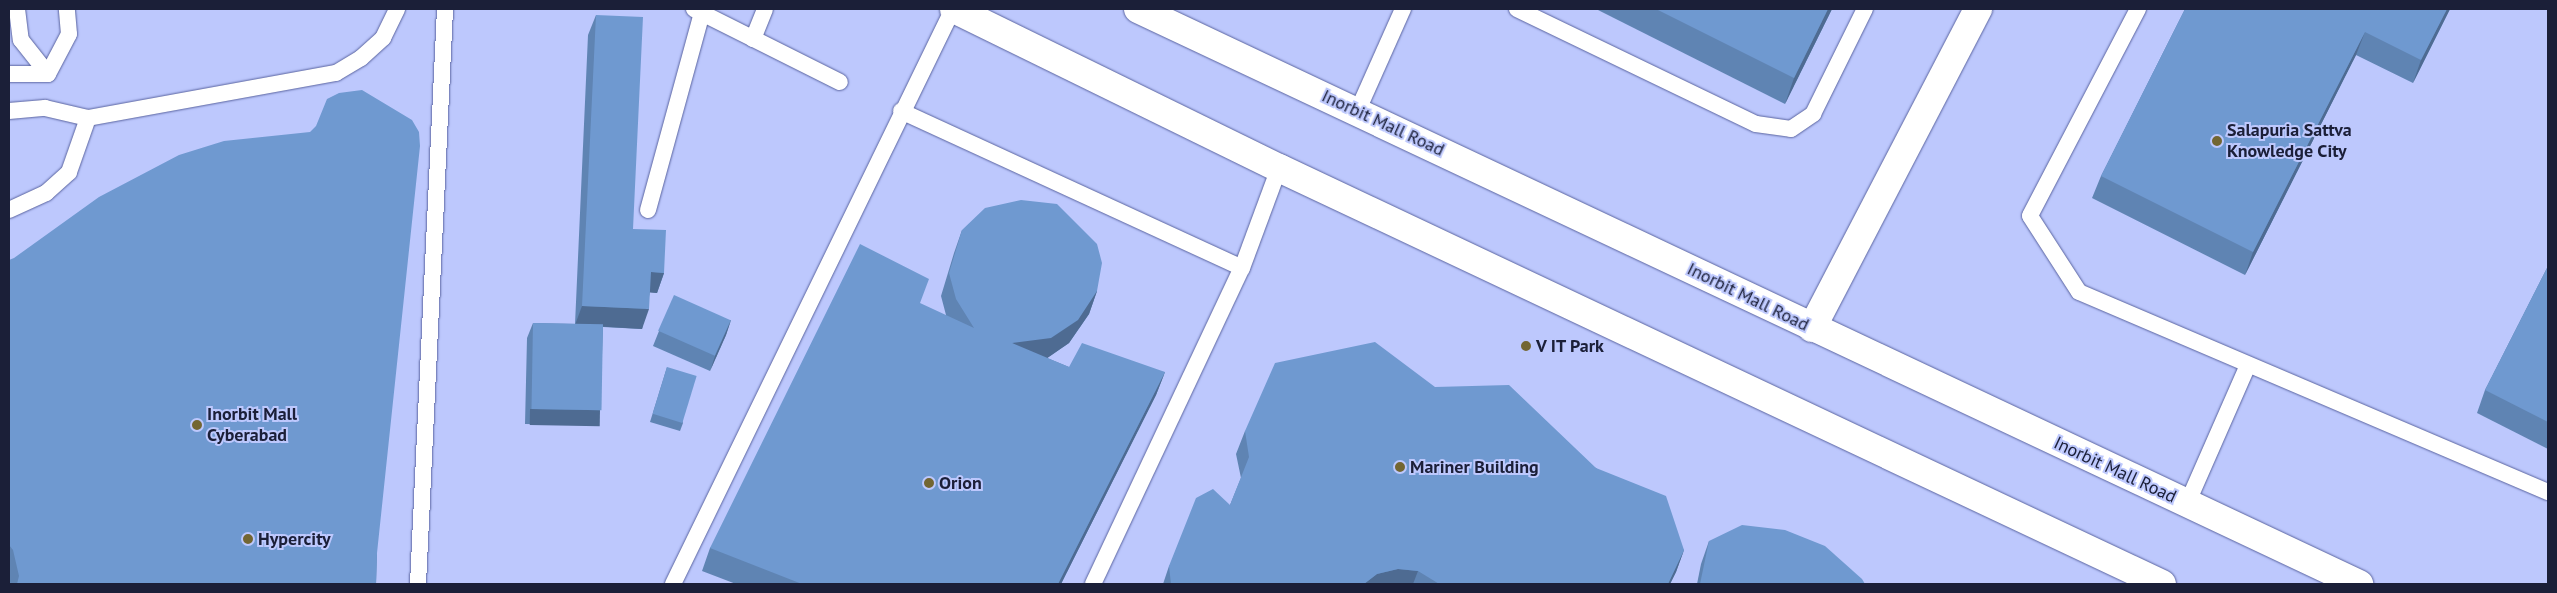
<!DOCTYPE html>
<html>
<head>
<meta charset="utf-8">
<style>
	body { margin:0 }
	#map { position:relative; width:2557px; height:593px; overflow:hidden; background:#bdc8fd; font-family:"PT Sans",sans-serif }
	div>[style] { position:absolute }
	.roads { filter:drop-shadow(0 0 1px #5a64a0) drop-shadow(0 0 1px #5a64a0) }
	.service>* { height:16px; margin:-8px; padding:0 8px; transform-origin:8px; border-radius:8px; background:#fff }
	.tertiary>* { height:28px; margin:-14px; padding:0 14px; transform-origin:14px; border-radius:14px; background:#fff }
	.secondary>* { height:28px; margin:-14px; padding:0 14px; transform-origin:14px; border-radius:14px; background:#fff }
	.wall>* { inset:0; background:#5f84b3 }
	.shaded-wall>* { inset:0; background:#4e6b92; transform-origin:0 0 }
	.building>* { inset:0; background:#6f99d0; transform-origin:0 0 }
	.dots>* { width:14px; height:14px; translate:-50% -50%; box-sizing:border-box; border:2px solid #bdc8fd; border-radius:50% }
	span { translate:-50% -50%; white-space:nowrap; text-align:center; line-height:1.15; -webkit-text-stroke:4px #bdc8fd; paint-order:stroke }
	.street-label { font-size:18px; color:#1b1f38 }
	.poi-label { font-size:18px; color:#1b1f38; font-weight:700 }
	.left { translate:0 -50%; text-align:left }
	.frame { position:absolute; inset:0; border:10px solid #1b1f38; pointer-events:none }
</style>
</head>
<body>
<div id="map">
	<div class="roads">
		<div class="service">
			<i style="left:17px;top:9px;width:31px;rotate:83deg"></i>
			<i style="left:21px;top:40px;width:43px;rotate:51.5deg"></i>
			<i style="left:48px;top:74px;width:45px;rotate:-62.3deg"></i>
			<i style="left:69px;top:34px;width:25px;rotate:-95deg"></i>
			<i style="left:694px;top:9px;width:163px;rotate:26.6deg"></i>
			<i style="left:1517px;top:9px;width:265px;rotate:25.7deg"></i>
			<i style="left:1756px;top:124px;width:35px;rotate:8deg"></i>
			<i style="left:1791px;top:129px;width:27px;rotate:-34deg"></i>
			<i style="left:1813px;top:114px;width:117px;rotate:-63.7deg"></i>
			<i style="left:2138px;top:9px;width:233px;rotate:117.6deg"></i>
			<i style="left:2030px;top:216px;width:90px;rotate:57.2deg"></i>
			<i style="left:2079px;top:292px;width:510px;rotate:23.1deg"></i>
			<i style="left:753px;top:39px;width:32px;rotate:-68deg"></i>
			<i style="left:9px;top:74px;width:39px"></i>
			<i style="left:1358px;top:110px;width:111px;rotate:-66deg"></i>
			<i style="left:9px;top:111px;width:36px;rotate:-5deg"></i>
			<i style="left:45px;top:108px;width:44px;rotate:13.1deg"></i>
			<i style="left:88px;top:118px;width:252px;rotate:-10.3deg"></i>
			<i style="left:336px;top:73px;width:29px;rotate:-31deg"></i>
			<i style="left:361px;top:58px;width:30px;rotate:-42deg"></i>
			<i style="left:383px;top:38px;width:32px;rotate:-64deg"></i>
			<i style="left:901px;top:111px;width:375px;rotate:24.7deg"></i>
			<i style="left:9px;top:210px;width:41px;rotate:-24.7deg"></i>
			<i style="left:46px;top:193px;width:31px;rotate:-42deg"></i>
			<i style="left:69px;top:172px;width:57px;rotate:-70.6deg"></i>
			<i style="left:648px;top:210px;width:205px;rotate:-74.7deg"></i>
			<i style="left:2187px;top:504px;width:152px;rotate:-66.3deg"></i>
			<i style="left:418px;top:584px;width:576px;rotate:-87.31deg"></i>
			<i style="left:673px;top:584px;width:640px;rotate:-64.04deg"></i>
			<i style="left:1093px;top:584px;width:349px;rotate:-64.8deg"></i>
			<i style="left:1242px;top:268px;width:107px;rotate:-69.7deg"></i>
		</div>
		<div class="tertiary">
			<i style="left:1812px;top:328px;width:360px;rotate:-62.5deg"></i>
		</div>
		<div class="secondary">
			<i style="left:954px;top:9px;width:362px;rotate:26.1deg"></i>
			<i style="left:1279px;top:168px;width:976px;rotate:25.23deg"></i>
			<i style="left:1138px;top:9px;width:1350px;rotate:25.22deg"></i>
		</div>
	</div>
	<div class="wall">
		<i style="clip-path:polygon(1596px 9px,1832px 9px,1785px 104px)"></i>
		<i style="clip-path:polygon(2185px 9px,2450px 9px,2413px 83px,2356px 55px,2245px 275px,2092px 198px,2101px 176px)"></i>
		<i style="clip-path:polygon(596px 15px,633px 229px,664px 273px,657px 293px,650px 292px,642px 329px,603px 327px,600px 410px,595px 425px,525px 424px,527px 338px,533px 323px,575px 324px,588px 35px)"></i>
		<i style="clip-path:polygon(962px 230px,1097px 291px,1089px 314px,1069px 343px,1047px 358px,1069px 367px,1165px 372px,1156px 395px,1061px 584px,736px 584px,702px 571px,710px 548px,946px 315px,941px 296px,954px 253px)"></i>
		<i style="clip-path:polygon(9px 260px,377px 553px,376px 584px,9px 584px)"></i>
		<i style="clip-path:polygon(2548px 266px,2548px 449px,2477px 413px,2485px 390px)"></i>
		<i style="clip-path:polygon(731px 320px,726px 335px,710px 371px,653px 346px,659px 331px)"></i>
		<i style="clip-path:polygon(667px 367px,683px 423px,680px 431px,650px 422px)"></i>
		<i style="clip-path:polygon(1435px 387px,1596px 468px,1684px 550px,1676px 572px,1670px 584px,1163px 584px,1169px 566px,1230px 505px,1241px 478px,1236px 454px,1245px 431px)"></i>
		<i style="clip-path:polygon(1709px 541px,1865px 584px,1697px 584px,1701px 564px)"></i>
	</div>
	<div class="shaded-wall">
		<i style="clip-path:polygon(1828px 9px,1832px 9px,1785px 104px,1794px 78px)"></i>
		<i style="clip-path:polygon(2447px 9px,2450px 9px,2413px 83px,2421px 60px)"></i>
		<i style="clip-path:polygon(2365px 32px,2356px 55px,2245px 275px,2253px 252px)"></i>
		<i style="clip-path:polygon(651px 272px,664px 273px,657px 293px,643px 292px)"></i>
		<i style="clip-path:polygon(1097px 291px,1089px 314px,1069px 343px,1043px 361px,1012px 343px)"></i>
		<i style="clip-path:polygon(582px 306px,649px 309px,642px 329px,575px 325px)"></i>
		<i style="clip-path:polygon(731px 320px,726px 335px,710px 371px,715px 356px)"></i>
		<i style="clip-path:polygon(1165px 372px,1156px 395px,1061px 584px,1058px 584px)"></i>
		<i style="left:530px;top:409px;width:70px;height:16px;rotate:1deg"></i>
		<i style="clip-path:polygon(1684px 550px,1676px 572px,1670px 584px,1668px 584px)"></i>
		<i style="clip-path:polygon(1398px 569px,1418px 571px,1413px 584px,1364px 584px,1377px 574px)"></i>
	</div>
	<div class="building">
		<i style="clip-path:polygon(1656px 9px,1828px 9px,1794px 78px)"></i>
		<i style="clip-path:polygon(2185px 9px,2447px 9px,2421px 60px,2365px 32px,2253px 252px,2101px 176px)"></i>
		<i style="clip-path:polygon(596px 15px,643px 17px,633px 229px,666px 230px,664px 273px,651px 272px,649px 309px,582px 306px)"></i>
		<i style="clip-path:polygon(362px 90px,412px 120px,419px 132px,420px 146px,377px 553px,376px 584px,17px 584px,19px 576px,13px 550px,9px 545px,9px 260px,14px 258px,99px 197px,179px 155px,224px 141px,310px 132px,316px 126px,327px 99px,339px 93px)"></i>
		<i style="clip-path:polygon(1021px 200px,1057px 204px,1097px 244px,1102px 263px,1097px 291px,1078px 320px,1051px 338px,1012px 343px,1069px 367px,1082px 343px,1165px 372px,1058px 584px,802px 584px,710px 548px,860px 244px,929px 279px,920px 303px,974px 328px,956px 299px,949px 273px,962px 230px,985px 208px)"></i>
		<i style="clip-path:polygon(2548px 266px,2548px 422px,2485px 390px)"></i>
		<i style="left:674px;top:295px;width:62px;height:39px;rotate:24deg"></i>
		<i style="left:533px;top:323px;width:70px;height:86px;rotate:1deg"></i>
		<i style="clip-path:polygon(1375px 342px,1435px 387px,1509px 385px,1596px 468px,1666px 496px,1684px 550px,1668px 584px,1439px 584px,1436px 582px,1418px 571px,1398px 569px,1377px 574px,1364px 584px,1171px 584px,1169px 566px,1196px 498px,1213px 489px,1230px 505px,1249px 457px,1245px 431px,1275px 363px)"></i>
		<i style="left:667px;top:367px;width:31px;height:49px;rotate:17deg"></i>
		<i style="clip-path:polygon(1742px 525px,1785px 530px,1825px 546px,1862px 579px,1865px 584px,1700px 584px,1709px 541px)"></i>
	</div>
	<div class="dots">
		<i style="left:2217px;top:141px;background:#736633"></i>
		<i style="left:1526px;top:346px;background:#736633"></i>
		<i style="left:197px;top:425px;background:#736633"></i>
		<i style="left:1400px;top:467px;background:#736633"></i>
		<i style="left:929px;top:483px;background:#736633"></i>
		<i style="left:248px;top:539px;background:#736633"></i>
	</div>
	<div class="street-label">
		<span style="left:1383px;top:123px;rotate:25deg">Inorbit Mall Road</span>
		<span style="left:1748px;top:297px;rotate:26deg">Inorbit Mall Road</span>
		<span style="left:2115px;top:470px;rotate:25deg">Inorbit Mall Road</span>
	</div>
	<div class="poi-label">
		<span class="left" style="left:2227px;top:141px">Salapuria Sattva<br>Knowledge City</span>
		<span class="left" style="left:1536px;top:346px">V IT Park</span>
		<span class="left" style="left:207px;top:425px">Inorbit Mall<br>Cyberabad</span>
		<span class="left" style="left:1410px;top:467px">Mariner Building</span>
		<span class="left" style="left:939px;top:483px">Orion</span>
		<span class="left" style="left:258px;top:539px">Hypercity</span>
	</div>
	<div class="frame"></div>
</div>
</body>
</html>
